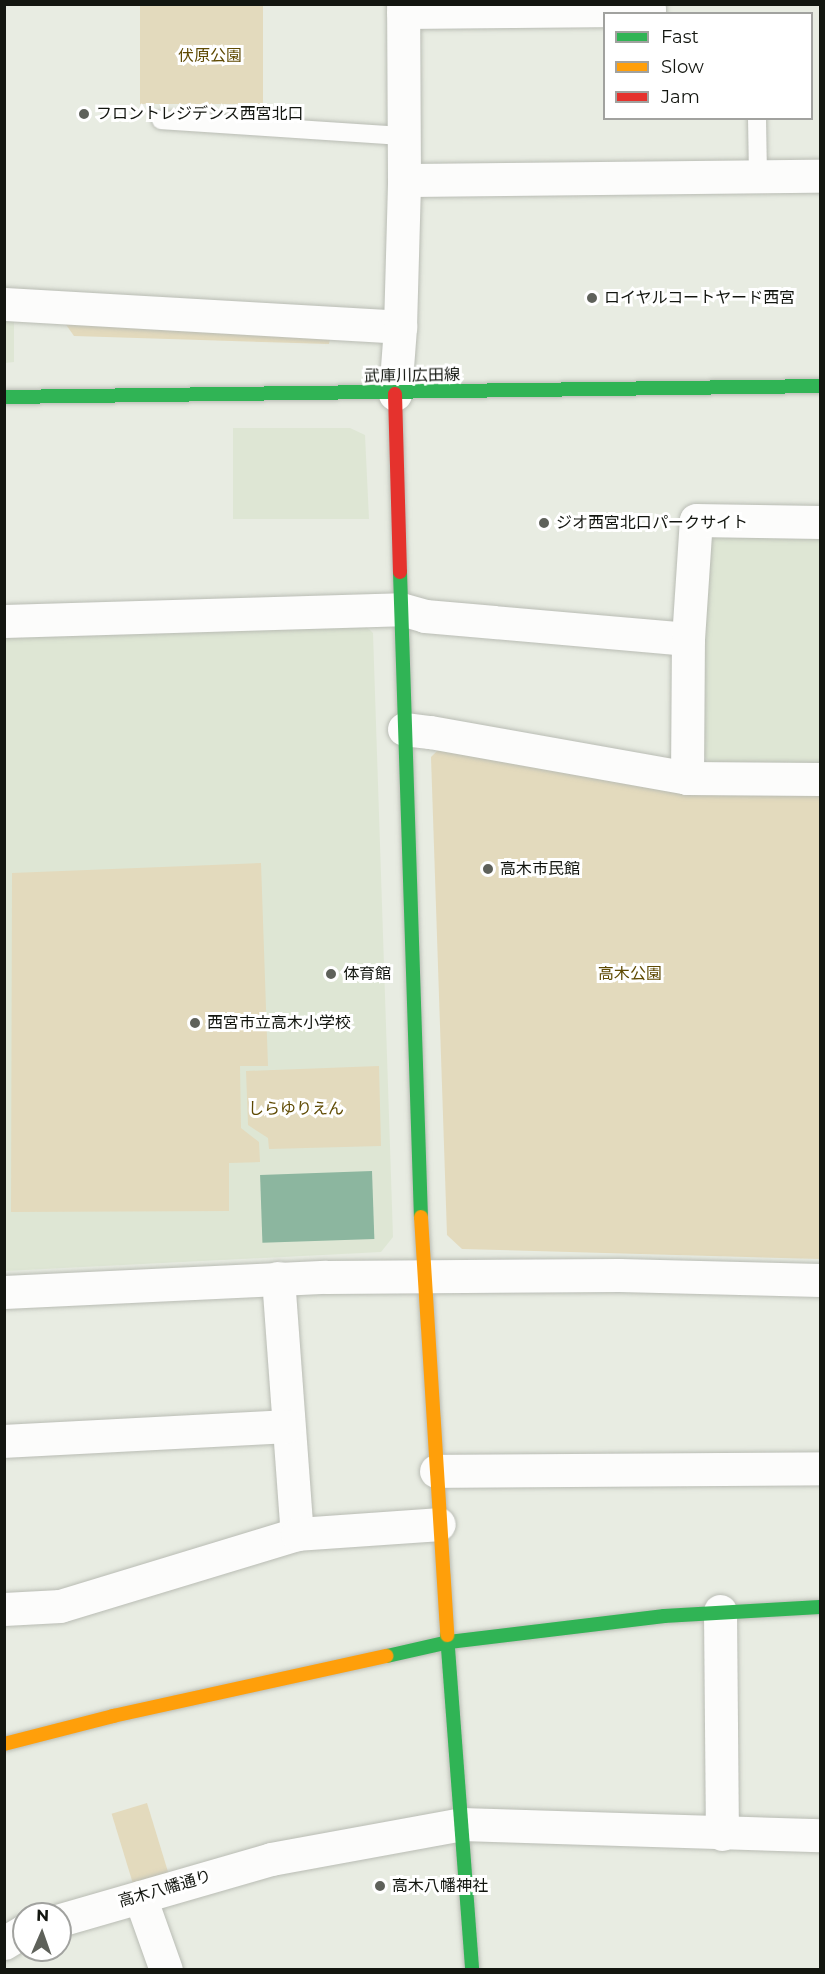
<!DOCTYPE html>
<html>
<head>
<meta charset="utf-8">
<style>
	body { margin:0 }
	#map { position:relative; width:825px; height:1974px; overflow:hidden; background:#e8ece2; font-family:Montserrat,"Noto Sans JP",sans-serif }
	div>[style] { position:absolute }
	.built>* { inset:0; background:#dee6d4 }
	.green>* { inset:0; background:#e3dabd; transform-origin:0 0 }
	.water>* { inset:0; background:#8cb69f; transform-origin:0 0 }
	.roads { filter:drop-shadow(0 0 2px #b9bcb4) drop-shadow(0 0 2px #b9bcb4) }
	.lane>* { height:18px; margin:-9px; padding:0 9px; transform-origin:9px; border-radius:9px; background:#fcfcfb }
	.street>* { height:33px; margin:-16.5px; padding:0 16.5px; transform-origin:16.5px; border-radius:16.5px; background:#fcfcfb }
	.fast>* { height:14px; margin:-7px; padding:0 7px; transform-origin:7px; border-radius:7px; background:#30b455 }
	.slow>* { height:14px; margin:-7px; padding:0 7px; transform-origin:7px; border-radius:7px; background:#ff9f0a }
	.jam>* { height:14px; margin:-7px; padding:0 7px; transform-origin:7px; border-radius:7px; background:#e5322d }
	.dots>* { width:16px; height:16px; translate:-50% -50%; box-sizing:border-box; border:3px solid #fff; border-radius:50% }
	span { translate:-50% -50%; white-space:nowrap; text-align:center; line-height:1.15; -webkit-text-stroke:6px #fff; paint-order:stroke }
	.park-label { font-size:16px; color:#5f4a03 }
	.poi-label { font-size:16px; color:#131610 }
	.left { translate:0 -50%; text-align:left }
	.street-label { font-size:16px; color:#131610 }
	.frame { position:absolute; inset:0; border:6px solid #131610; pointer-events:none }
	.legend { position:absolute; left:603px; top:12px; width:210px; height:108px; box-sizing:border-box; background:#fff; border:2px solid #a1a29f; margin:0; padding:8px 10px; list-style:none; font-size:18px; color:#131610 }
	.legend li { display:flex; align-items:center; gap:12px; height:30px }
	.legend b { width:30px; border:2px solid #a1a29f }
	.north { position:absolute; left:12px; top:1902px; width:60px; height:60px; box-sizing:border-box; background:#fff; border:2px solid #a1a29f; border-radius:50%; rotate:2deg; font-size:16px; font-weight:700; line-height:24px; text-align:center; color:#131610 }
	.north::after { content:''; display:block; margin:auto; width:21px; height:27px; background:#5e615a; clip-path:polygon(50% 0,100% 100%,50% 72%,0 100%) }
</style>
</head>
<body>
<div id="map">
	<div class="built">
		<i style="clip-path:polygon(4px 318px,14px 320px,14px 362px,5px 363px)"></i>
		<i style="clip-path:polygon(233px 428px,350px 428px,365px 435px,369px 519px,233px 519px)"></i>
		<i style="clip-path:polygon(720px 532px,820px 534px,820px 768px,714px 767px,699px 750px,702px 546px)"></i>
		<i style="clip-path:polygon(360px 620px,373px 633px,393px 1237px,381px 1252px,5px 1271px,5px 631px)"></i>
	</div>
	<div class="green">
		<i style="left:140px;top:5px;width:123px;height:99px"></i>
		<i style="clip-path:polygon(62px 319px,330px 339px,329px 344px,74px 336px)"></i>
		<i style="clip-path:polygon(443px 745px,820px 793px,820px 1259px,462px 1249px,447px 1235px,431px 757px)"></i>
		<i style="clip-path:polygon(261px 863px,268px 1066px,240px 1066px,241px 1128px,259px 1142px,260px 1162px,229px 1163px,229px 1211px,11px 1212px,12px 873px)"></i>
		<i style="clip-path:polygon(379px 1066px,381px 1146px,269px 1149px,268px 1138px,248px 1125px,246px 1071px)"></i>
		<i style="left:147px;top:1803px;width:77px;height:37px;rotate:73deg"></i>
	</div>
	<div class="water">
		<i style="left:372px;top:1171px;width:68px;height:112px;rotate:88deg"></i>
	</div>
	<div class="roads">
		<div class="lane">
			<i style="left:757px;top:118px;width:58px;rotate:89deg"></i>
			<i style="left:161px;top:120px;width:244px;rotate:3.8deg"></i>
		</div>
		<div class="street">
			<i style="left:403px;top:12px;width:246px;rotate:-0.5deg"></i>
			<i style="left:649px;top:10px;width:6px;rotate:-99deg"></i>
			<i style="left:404px;top:180px;width:416px;rotate:-0.6deg"></i>
			<i style="left:4px;top:304px;width:397px;rotate:3.3deg"></i>
			<i style="left:395px;top:394px;width:67px;rotate:-85.7deg"></i>
			<i style="left:400px;top:327px;width:147px;rotate:-88.4deg"></i>
			<i style="left:404px;top:180px;width:176px;rotate:-90.3deg"></i>
			<i style="left:4px;top:621px;width:397px;rotate:-1.7deg"></i>
			<i style="left:401px;top:609px;width:25px;rotate:16deg"></i>
			<i style="left:425px;top:616px;width:264px;rotate:5deg"></i>
			<i style="left:404px;top:729px;width:26px;rotate:7deg"></i>
			<i style="left:430px;top:732px;width:261px;rotate:10.1deg"></i>
			<i style="left:687px;top:778px;width:133px;rotate:0.4deg"></i>
			<i style="left:687px;top:778px;width:139px;rotate:-89.6deg"></i>
			<i style="left:688px;top:639px;width:119px;rotate:-86.2deg"></i>
			<i style="left:696px;top:520px;width:124px;rotate:0.9deg"></i>
			<i style="left:278px;top:1278px;width:257px;rotate:85.8deg"></i>
			<i style="left:4px;top:1292px;width:322px;rotate:-2.7deg"></i>
			<i style="left:326px;top:1277px;width:293px;rotate:-0.4deg"></i>
			<i style="left:619px;top:1275px;width:201px;rotate:1.4deg"></i>
			<i style="left:4px;top:1441px;width:283px;rotate:-3deg"></i>
			<i style="left:436px;top:1471px;width:384px;rotate:-0.4deg"></i>
			<i style="left:4px;top:1609px;width:56px;rotate:-3.1deg"></i>
			<i style="left:60px;top:1606px;width:248px;rotate:-16.9deg"></i>
			<i style="left:297px;top:1534px;width:142px;rotate:-4deg"></i>
			<i style="left:720px;top:1611px;width:223px;rotate:89.5deg"></i>
			<i style="left:140px;top:1897px;width:77px;rotate:70.4deg"></i>
			<i style="left:60px;top:1920px;width:220px;rotate:-16.1deg"></i>
			<i style="left:271px;top:1859px;width:193px;rotate:-10.4deg"></i>
			<i style="left:461px;top:1824px;width:359px;rotate:1.8deg"></i>
			<i style="left:4px;top:1943px;width:23px;rotate:-31deg"></i>
		</div>
		<div class="fast">
			<i style="left:4px;top:397px;width:816px;rotate:-0.77deg"></i>
			<i style="left:400px;top:572px;width:645px;rotate:88.14deg"></i>
			<i style="left:447px;top:1635px;width:336px;rotate:85.7deg"></i>
			<i style="left:387px;top:1656px;width:64px;rotate:-12.7deg"></i>
			<i style="left:449px;top:1642px;width:217px;rotate:-6.9deg"></i>
			<i style="left:664px;top:1616px;width:156px;rotate:-3.3deg"></i>
		</div>
		<div class="slow">
			<i style="left:421px;top:1217px;width:419px;rotate:86.4deg"></i>
			<i style="left:4px;top:1744px;width:113px;rotate:-14.4deg"></i>
			<i style="left:113px;top:1716px;width:280px;rotate:-12.4deg"></i>
		</div>
		<div class="jam">
			<i style="left:395px;top:394px;width:178px;rotate:88.4deg"></i>
		</div>
	</div>
	<div class="dots">
		<i style="left:84px;top:114px;background:#5e615a"></i>
		<i style="left:592px;top:298px;background:#5e615a"></i>
		<i style="left:544px;top:523px;background:#5e615a"></i>
		<i style="left:488px;top:869px;background:#5e615a"></i>
		<i style="left:331px;top:974px;background:#5e615a"></i>
		<i style="left:195px;top:1023px;background:#5e615a"></i>
		<i style="left:380px;top:1886px;background:#5e615a"></i>
	</div>
	<div class="park-label">
		<span style="left:210px;top:56px">伏原公園</span>
		<span style="left:630px;top:974px">高木公園</span>
		<span style="left:296px;top:1109px">しらゆりえん</span>
	</div>
	<div class="poi-label">
		<span class="left" style="left:96px;top:114px">フロントレジデンス西宮北口</span>
		<span class="left" style="left:604px;top:298px">ロイヤルコートヤード西宮</span>
		<span class="left" style="left:556px;top:523px">ジオ西宮北口パークサイト</span>
		<span class="left" style="left:500px;top:869px">高木市民館</span>
		<span class="left" style="left:343px;top:974px">体育館</span>
		<span class="left" style="left:207px;top:1023px">西宮市立高木小学校</span>
		<span class="left" style="left:392px;top:1886px">高木八幡神社</span>
	</div>
	<div class="street-label">
		<span style="left:412px;top:376px;rotate:-1deg">武庫川広田線</span>
		<span style="left:165px;top:1889px;rotate:-16deg">高木八幡通り</span>
	</div>
	<div class="frame"></div>
	<ul class="legend">
	<li><b style="height:8px;background:#30b455"></b>Fast</li>
	<li><b style="height:8px;background:#ff9f0a"></b>Slow</li>
	<li><b style="height:8px;background:#e5322d"></b>Jam</li>
	</ul>
	<div class="north">N</div>
</div>
</body>
</html>
